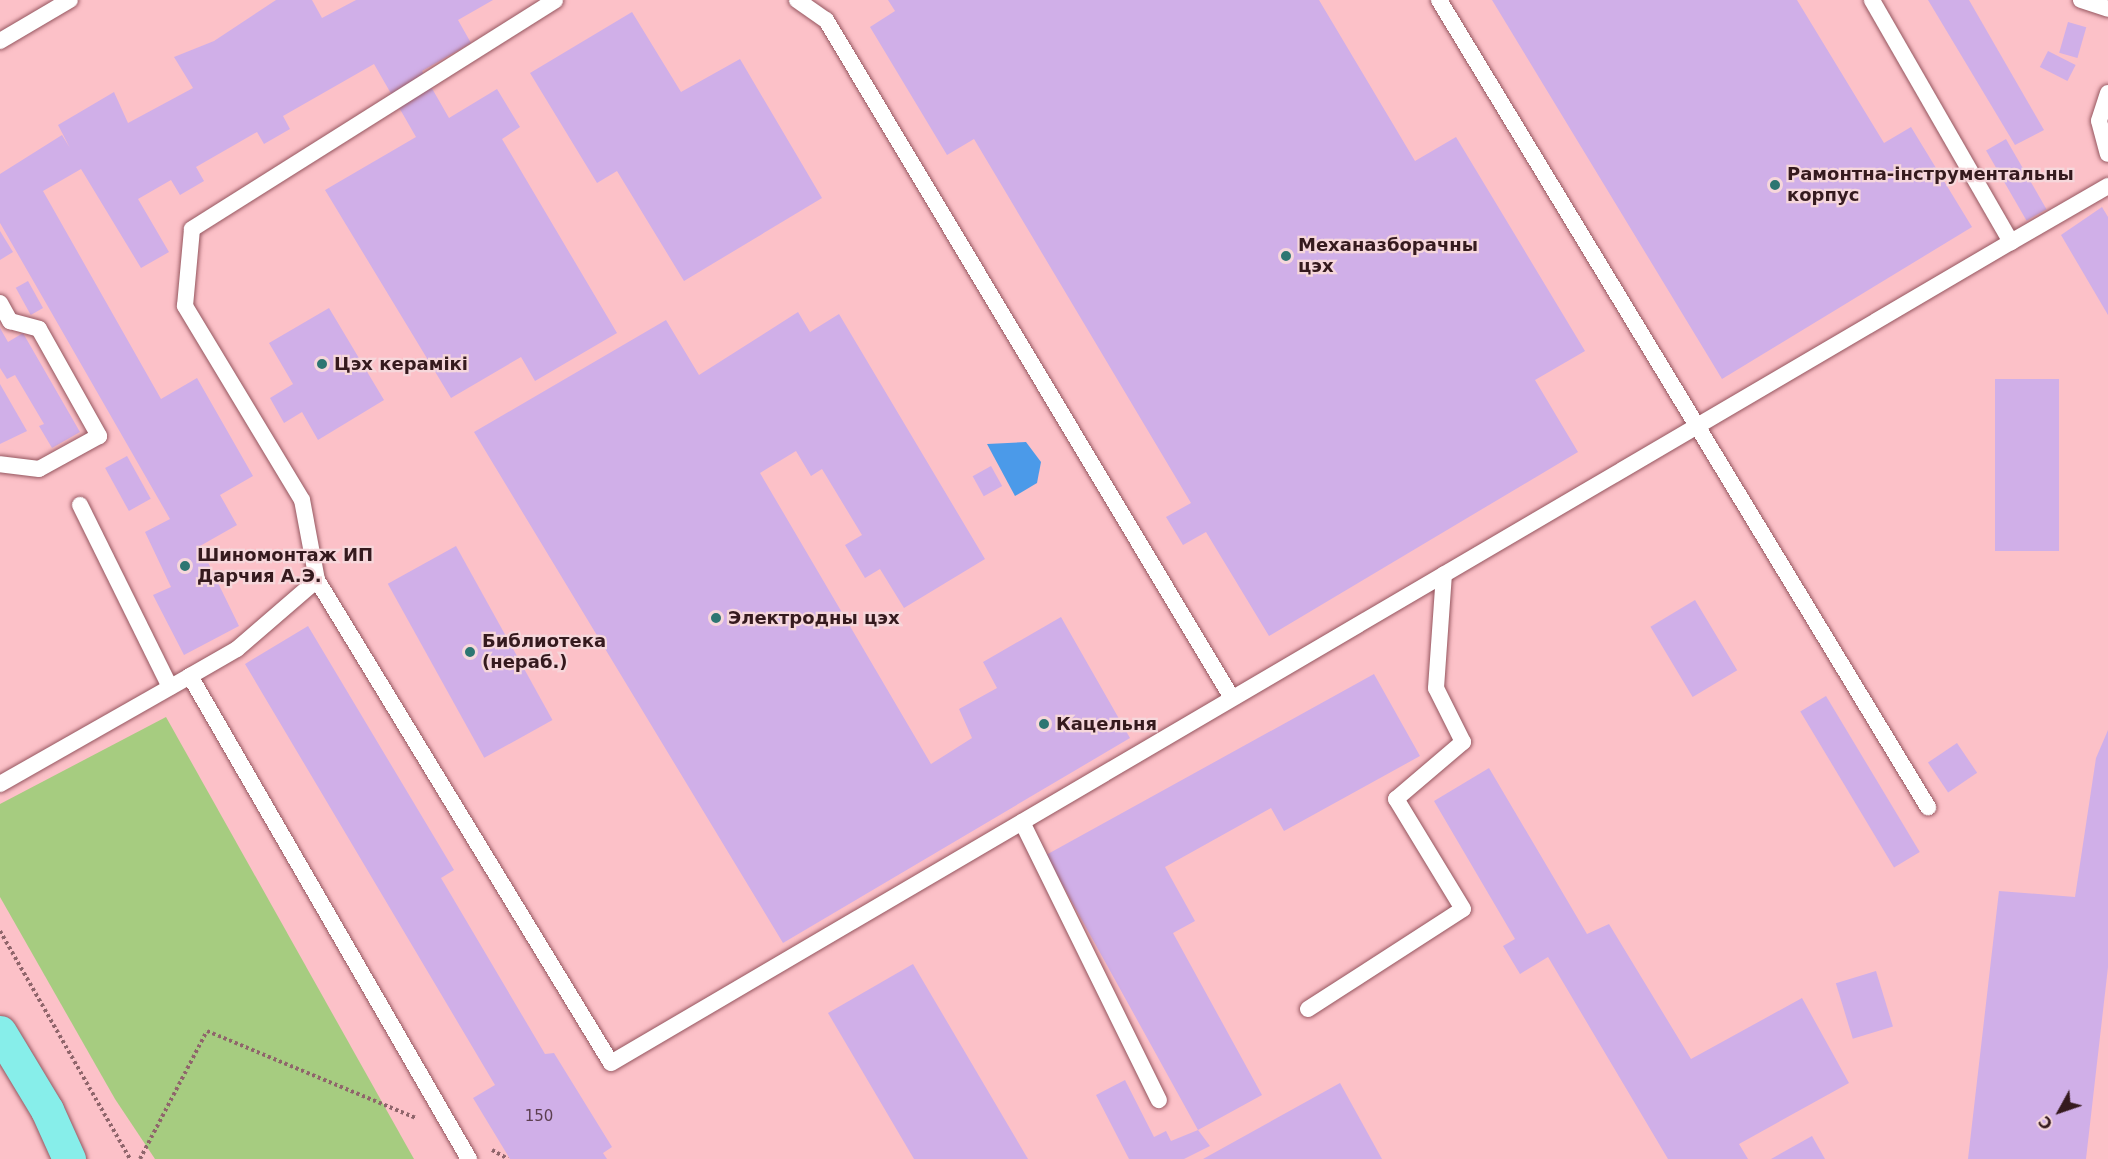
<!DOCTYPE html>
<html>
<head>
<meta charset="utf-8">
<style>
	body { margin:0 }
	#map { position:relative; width:2108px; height:1159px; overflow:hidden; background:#fcc1c8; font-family:"DejaVu Sans",sans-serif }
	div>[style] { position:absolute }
	.green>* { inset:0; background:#a6cc80 }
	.water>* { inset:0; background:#4b9ae9 }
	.building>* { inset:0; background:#d0afe8; transform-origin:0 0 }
	.path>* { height:4px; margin-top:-2px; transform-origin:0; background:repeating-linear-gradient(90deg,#8f656b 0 3px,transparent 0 6px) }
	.roads { filter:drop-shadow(0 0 2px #95565f) drop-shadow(0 0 2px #95565f) }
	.lane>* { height:16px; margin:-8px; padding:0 8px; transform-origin:8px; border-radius:8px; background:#fff }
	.primary>* { height:33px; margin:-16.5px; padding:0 16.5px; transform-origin:16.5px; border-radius:16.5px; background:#87eeea }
	.dots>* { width:16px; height:16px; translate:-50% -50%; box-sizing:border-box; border:3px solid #f6d7db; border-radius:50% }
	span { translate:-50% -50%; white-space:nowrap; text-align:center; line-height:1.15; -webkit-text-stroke:4.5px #f6d7db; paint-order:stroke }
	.number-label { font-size:15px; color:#5c3f50 }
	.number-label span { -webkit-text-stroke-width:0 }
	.poi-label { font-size:18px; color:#351a1e; font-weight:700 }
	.left { translate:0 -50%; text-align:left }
	.north { position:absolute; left:2030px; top:1081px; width:60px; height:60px; -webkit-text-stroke:4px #f6d7db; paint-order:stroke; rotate:230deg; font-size:16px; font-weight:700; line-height:24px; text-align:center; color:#351a1e }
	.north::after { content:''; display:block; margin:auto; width:21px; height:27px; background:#351a1e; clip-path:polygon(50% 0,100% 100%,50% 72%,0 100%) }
</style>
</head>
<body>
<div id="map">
	<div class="green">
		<i style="clip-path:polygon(166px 717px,414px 1159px,155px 1159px,115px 1099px,0 897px,0 804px)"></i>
	</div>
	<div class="water">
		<i style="clip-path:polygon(1026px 442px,1041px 462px,1037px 483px,1015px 496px,987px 444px)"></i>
	</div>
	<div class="building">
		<i style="clip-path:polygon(276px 0,312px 0,322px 18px,356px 0,493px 0,458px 20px,471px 43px,422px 71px,449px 118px,497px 89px,520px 127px,502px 139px,617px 333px,535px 381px,521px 357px,451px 398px,325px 190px,416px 137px,374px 64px,283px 116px,290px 129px,264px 144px,257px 132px,196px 167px,204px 181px,180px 195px,171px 180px,138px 199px,169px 252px,141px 268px,81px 169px,43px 191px,161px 399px,197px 378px,253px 476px,220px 495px,237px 525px,200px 546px,239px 626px,184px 655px,153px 595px,171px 587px,145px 532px,170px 519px,0 223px,0 174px,62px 135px,70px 148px,58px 125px,114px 92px,128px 123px,193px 88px,174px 57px,214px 41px)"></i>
		<i style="clip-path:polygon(888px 0,1319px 0,1415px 161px,1456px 137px,1585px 351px,1535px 380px,1578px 452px,1269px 636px,1206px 532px,1183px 545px,1166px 517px,1191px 503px,974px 139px,947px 155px,870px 27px,895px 11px)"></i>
		<i style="clip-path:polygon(1492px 0,1797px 0,1884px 143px,1911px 127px,1972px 227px,1722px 379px)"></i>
		<i style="clip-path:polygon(1928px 0,1969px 0,2044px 130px,2015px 145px)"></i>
		<i style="clip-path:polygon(632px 12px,681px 92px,740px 59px,822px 198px,684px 281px,617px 171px,597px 183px,530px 73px)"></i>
		<i style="left:2068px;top:22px;width:19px;height:32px;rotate:16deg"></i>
		<i style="left:2048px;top:51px;width:31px;height:18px;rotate:27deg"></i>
		<i style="left:2006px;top:139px;width:81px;height:23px;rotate:60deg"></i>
		<i style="clip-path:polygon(2102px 207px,2108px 217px,2108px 315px,2061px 235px)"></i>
		<i style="clip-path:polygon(0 231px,13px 252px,0 260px)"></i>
		<i style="left:28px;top:281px;width:31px;height:14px;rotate:61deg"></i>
		<i style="clip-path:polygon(329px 308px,384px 400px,318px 440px,302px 412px,284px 423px,270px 398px,293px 384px,269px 343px)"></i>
		<i style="clip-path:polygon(798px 312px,810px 332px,839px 314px,985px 559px,904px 608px,880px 569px,865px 578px,845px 545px,862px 535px,822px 469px,811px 476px,796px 451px,760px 473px,931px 764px,972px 738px,959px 709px,997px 688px,983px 662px,1061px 617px,1130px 738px,783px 943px,474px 432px,666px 320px,699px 375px)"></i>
		<i style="clip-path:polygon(0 328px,8px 342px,23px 333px,80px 432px,52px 448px,39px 426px,44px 424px,15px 375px,7px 379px,0 368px)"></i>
		<i style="left:1995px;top:379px;width:64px;height:172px"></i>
		<i style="clip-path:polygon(0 384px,27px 431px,0 444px)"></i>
		<i style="left:127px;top:456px;width:49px;height:25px;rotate:61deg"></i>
		<i style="left:991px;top:466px;width:23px;height:21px;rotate:61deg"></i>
		<i style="left:456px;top:546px;width:199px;height:78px;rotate:61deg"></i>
		<i style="left:1695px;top:600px;width:82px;height:52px;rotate:59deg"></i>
		<i style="clip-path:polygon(308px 626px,454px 870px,441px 878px,545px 1054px,554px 1053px,612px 1147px,603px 1153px,607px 1159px,510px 1159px,473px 1098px,495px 1085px,245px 664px)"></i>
		<i style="clip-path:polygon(1374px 674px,1420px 756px,1284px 831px,1271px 808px,1165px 867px,1195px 921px,1173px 933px,1262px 1095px,1198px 1130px,1046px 855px)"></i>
		<i style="left:1826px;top:696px;width:182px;height:30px;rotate:59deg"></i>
		<i style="clip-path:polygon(2108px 730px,2108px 967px,2086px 1159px,1968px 1159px,1999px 891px,2075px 897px,2096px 758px)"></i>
		<i style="left:1957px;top:743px;width:36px;height:35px;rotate:56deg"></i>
		<i style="clip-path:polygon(1489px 768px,1587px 934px,1609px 924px,1691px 1059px,1802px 998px,1849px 1083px,1739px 1144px,1748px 1159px,1668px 1159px,1548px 957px,1520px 974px,1503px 946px,1515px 939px,1434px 801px)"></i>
		<i style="clip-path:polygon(913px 964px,1028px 1159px,914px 1159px,828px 1013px)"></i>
		<i style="left:1876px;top:971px;width:58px;height:42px;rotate:73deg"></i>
		<i style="clip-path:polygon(1125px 1080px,1154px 1137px,1166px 1131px,1171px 1141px,1198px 1130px,1210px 1146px,1184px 1159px,1129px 1159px,1096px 1095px)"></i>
		<i style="clip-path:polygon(1340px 1083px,1382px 1159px,1203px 1159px)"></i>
		<i style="clip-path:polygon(1812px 1136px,1825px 1159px,1771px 1159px)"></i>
	</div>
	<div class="path">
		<i style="left:0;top:931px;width:262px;rotate:60.3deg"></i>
		<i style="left:492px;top:1150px;width:18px;rotate:29deg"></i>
		<i style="left:140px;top:1159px;width:144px;rotate:-62.4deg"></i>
		<i style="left:207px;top:1031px;width:226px;rotate:22.6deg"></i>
	</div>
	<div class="roads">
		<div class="lane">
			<i style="left:797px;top:0;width:35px;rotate:35deg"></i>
			<i style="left:826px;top:20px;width:790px;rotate:59.09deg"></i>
			<i style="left:1439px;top:0;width:944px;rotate:58.79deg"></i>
			<i style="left:2081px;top:0;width:28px;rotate:18deg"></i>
			<i style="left:0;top:41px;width:81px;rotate:-30.4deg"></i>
			<i style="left:2108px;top:93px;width:29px;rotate:108deg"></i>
			<i style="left:2099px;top:121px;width:34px;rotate:75deg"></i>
			<i style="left:2011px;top:242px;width:112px;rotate:-30deg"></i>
			<i style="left:0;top:303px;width:21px;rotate:61deg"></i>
			<i style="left:10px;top:321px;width:30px;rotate:15deg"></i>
			<i style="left:39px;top:329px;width:123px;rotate:60.7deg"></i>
			<i style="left:99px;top:436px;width:68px;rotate:151.2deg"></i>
			<i style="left:39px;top:469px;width:39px;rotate:-173deg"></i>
			<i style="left:80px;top:505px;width:203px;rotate:63.7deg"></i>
			<i style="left:317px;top:580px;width:81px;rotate:-100.6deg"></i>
			<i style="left:302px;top:500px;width:227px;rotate:-121.1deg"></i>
			<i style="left:185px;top:306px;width:77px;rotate:-84.8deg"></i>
			<i style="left:192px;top:229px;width:429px;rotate:-32.2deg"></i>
			<i style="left:190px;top:676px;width:54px;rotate:-29.9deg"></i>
			<i style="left:237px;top:649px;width:106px;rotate:-40.8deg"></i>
			<i style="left:317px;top:580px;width:565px;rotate:58.67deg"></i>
			<i style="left:611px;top:1063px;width:1623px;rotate:-30.39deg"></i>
			<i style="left:2011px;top:242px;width:279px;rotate:-119.9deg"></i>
			<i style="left:0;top:784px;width:219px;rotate:-29.6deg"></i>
			<i style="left:190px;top:676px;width:558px;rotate:59.99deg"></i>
			<i style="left:1022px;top:822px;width:310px;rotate:63.8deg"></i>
			<i style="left:1308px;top:1009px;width:184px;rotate:-32.8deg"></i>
			<i style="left:1463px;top:909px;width:129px;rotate:-121.3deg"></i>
			<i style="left:1396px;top:799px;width:88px;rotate:-40.4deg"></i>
			<i style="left:1463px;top:742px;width:60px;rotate:-116.6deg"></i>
			<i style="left:1436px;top:688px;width:114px;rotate:-86deg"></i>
		</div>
		<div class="primary">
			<i style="left:0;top:1032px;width:91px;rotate:58.9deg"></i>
			<i style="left:47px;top:1110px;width:54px;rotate:65.8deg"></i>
		</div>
	</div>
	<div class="dots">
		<i style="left:1775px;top:185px;background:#2d7672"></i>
		<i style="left:1286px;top:256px;background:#2d7672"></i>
		<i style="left:322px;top:364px;background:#2d7672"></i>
		<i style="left:185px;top:566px;background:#2d7672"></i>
		<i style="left:716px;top:618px;background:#2d7672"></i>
		<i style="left:470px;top:652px;background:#2d7672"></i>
		<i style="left:1044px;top:724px;background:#2d7672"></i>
	</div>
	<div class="number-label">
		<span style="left:539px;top:1117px">150</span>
	</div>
	<div class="poi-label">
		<span class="left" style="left:1787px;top:185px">Рамонтна-інструментальны<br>корпус</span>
		<span class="left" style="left:1298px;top:256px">Механазборачны<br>цэх</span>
		<span class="left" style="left:334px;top:364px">Цэх керамікі</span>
		<span class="left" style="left:197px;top:566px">Шиномонтаж ИП<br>Дарчия А.Э.</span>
		<span class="left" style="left:728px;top:618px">Электродны цэх</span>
		<span class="left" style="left:482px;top:652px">Библиотека<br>(нераб.)</span>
		<span class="left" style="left:1056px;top:724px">Кацельня</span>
	</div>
	<div class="north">С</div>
</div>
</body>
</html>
